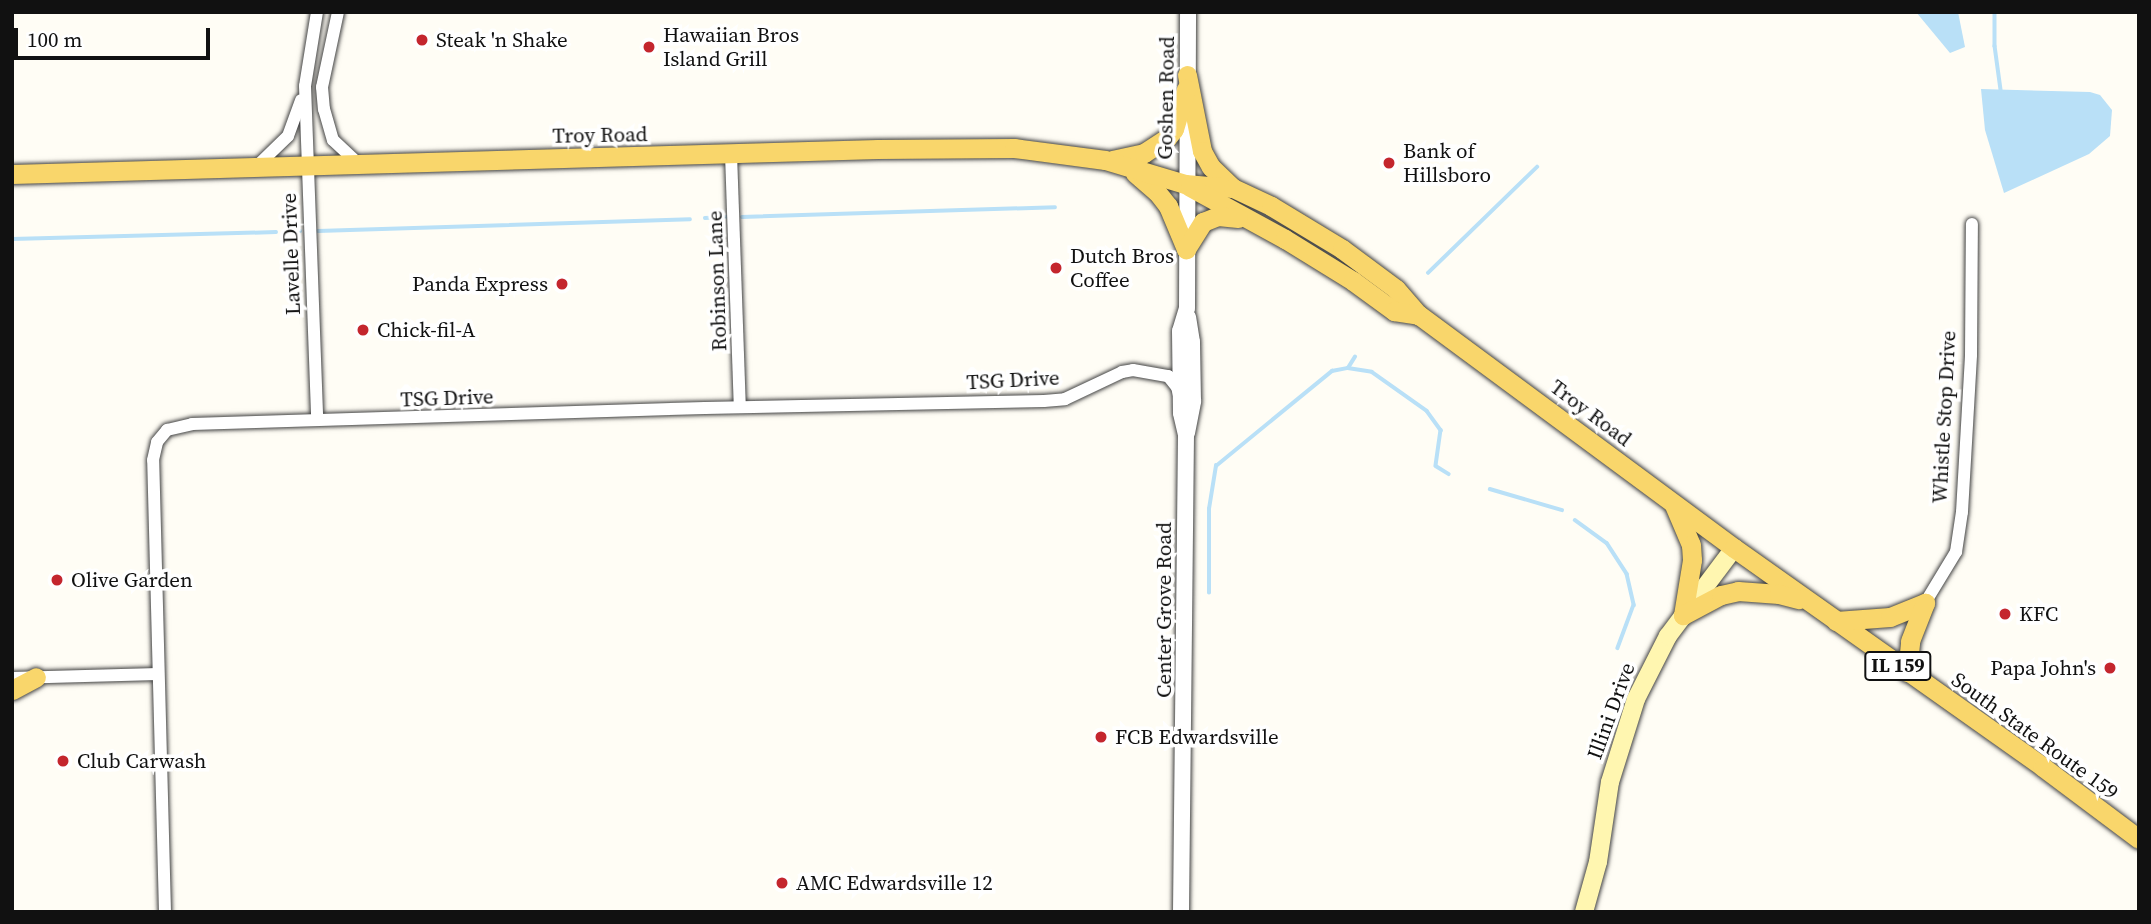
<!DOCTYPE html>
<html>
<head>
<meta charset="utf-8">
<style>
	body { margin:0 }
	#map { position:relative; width:2151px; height:924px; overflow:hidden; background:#fffdf5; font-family:"Source Serif 4",serif }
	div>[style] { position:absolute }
	.water>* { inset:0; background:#b9e0f7 }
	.stream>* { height:3.5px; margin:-1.75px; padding:0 1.75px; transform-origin:1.75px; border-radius:1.75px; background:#b9e0f7 }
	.roads { filter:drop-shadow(0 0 2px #444) drop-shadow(0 0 2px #444) }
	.minor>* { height:12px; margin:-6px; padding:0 6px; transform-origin:6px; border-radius:6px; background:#fff }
	.tertiary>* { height:16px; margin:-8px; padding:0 8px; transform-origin:8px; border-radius:8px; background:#fff }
	.secondary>* { height:18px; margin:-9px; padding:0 9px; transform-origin:9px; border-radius:9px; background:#fff6b0 }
	.primary>* { height:19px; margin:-9.5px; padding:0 9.5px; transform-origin:9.5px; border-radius:9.5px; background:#f9d66b }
	.dots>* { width:19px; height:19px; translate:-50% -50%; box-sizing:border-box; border:4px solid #fff; border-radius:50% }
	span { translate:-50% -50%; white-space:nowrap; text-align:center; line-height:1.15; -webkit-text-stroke:7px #fff; paint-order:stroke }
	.shield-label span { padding:2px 5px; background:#fff; border:2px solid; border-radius:5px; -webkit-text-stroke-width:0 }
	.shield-label { font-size:19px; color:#111; font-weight:700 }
	.poi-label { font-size:21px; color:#111 }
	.left { translate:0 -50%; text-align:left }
	.right { translate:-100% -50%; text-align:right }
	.street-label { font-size:21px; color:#111 }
	.frame { position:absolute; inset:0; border:14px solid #111; pointer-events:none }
	.scale { position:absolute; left:14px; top:28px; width:196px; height:32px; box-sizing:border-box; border:4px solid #111; border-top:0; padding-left:9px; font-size:21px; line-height:24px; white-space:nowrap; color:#111; -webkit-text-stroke:5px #fff; paint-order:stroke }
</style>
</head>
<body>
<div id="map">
	<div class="water">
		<i style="clip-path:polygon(1916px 12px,1958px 12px,1965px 47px,1950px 53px)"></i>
		<i style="clip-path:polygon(1981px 89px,2090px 92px,2100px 95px,2112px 110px,2110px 136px,2089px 154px,2004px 193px,1985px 130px)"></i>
	</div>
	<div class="stream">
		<i style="left:1995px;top:12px;width:34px;rotate:90deg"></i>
		<i style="left:1995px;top:46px;width:44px;rotate:82.2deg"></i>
		<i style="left:742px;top:217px;width:313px;rotate:-1.8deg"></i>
		<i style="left:705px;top:218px;width:21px;rotate:-3deg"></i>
		<i style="left:291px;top:231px;width:9px"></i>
		<i style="left:318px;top:231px;width:372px;rotate:-1.8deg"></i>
		<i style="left:12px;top:239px;width:264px;rotate:-1.5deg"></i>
		<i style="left:1428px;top:273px;width:152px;rotate:-44.2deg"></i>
		<i style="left:1348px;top:368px;width:24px;rotate:9deg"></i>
		<i style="left:1372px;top:372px;width:67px;rotate:35.3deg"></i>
		<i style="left:1427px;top:411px;width:24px;rotate:54deg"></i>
		<i style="left:1441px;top:430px;width:36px;rotate:98deg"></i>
		<i style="left:1436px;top:466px;width:15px;rotate:32deg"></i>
		<i style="left:1490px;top:489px;width:75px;rotate:16.3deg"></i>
		<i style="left:1575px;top:520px;width:39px;rotate:36deg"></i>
		<i style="left:1607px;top:543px;width:37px;rotate:57deg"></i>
		<i style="left:1627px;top:574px;width:32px;rotate:77deg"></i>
		<i style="left:1634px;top:605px;width:46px;rotate:110.4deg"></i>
		<i style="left:1209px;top:593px;width:84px;rotate:-90deg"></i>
		<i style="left:1209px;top:509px;width:44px;rotate:-80.8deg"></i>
		<i style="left:1216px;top:466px;width:150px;rotate:-39.3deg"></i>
		<i style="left:1332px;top:371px;width:16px;rotate:-11deg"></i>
		<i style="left:1348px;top:368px;width:13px;rotate:-58deg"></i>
	</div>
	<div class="roads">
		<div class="minor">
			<i style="left:317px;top:12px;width:75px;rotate:99.2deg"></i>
			<i style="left:305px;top:86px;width:334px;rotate:87.9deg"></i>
			<i style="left:338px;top:12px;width:77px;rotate:102deg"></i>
			<i style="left:322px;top:87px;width:22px;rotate:85deg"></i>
			<i style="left:324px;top:109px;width:32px;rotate:74deg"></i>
			<i style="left:333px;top:140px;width:35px;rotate:43deg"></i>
			<i style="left:731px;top:154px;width:253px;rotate:88deg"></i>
			<i style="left:257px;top:166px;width:43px;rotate:-44.1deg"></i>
			<i style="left:288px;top:136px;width:38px;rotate:-70deg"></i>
			<i style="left:1925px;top:603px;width:60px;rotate:-58.7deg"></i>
			<i style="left:1956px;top:552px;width:40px;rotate:-81.5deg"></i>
			<i style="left:1962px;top:512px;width:157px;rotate:-86.7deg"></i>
			<i style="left:1971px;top:355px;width:131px;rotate:-89.6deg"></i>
			<i style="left:12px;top:678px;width:146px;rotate:-1.6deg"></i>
			<i style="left:165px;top:912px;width:452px;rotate:-91.5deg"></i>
			<i style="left:153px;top:460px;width:18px;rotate:-77deg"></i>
			<i style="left:157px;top:442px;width:16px;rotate:-50deg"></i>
			<i style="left:167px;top:430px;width:26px;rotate:-13deg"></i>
			<i style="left:192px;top:424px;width:513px;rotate:-1.79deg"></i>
			<i style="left:705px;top:408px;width:339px;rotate:-1.2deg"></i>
			<i style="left:1044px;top:401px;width:21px;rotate:-5deg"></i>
			<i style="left:1065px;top:399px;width:63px;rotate:-25.3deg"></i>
			<i style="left:1122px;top:372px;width:11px;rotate:-10deg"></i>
			<i style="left:1133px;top:370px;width:36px;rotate:10deg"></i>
			<i style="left:1168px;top:376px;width:14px;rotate:51deg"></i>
			<i style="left:1177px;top:387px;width:9px;rotate:77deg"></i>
		</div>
		<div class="tertiary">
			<i style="left:1187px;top:433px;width:33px;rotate:-79deg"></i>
			<i style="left:1193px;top:401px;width:59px;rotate:-91deg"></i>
			<i style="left:1192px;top:342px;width:25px;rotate:-99deg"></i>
			<i style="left:1181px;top:912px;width:477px;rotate:-89.4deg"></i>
			<i style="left:1186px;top:435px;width:23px;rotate:-103deg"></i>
			<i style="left:1181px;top:413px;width:82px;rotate:-90.7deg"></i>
			<i style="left:1180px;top:331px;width:24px;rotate:-73deg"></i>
			<i style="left:1187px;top:308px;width:296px;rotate:-89.8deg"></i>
		</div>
		<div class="secondary">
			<i style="left:1584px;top:912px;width:52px;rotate:-74.4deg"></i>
			<i style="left:1598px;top:862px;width:81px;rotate:-81.5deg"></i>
			<i style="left:1610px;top:782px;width:87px;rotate:-72.6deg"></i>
			<i style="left:1636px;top:699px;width:71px;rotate:-63.1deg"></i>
			<i style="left:1668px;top:636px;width:110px;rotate:-53.1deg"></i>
		</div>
		<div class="primary">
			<i style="left:1187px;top:75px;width:77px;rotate:78.8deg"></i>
			<i style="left:1202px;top:151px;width:18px;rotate:61deg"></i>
			<i style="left:1211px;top:167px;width:30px;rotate:44deg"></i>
			<i style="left:1112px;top:160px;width:33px;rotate:-12deg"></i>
			<i style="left:1144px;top:153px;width:27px;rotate:-33deg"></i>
			<i style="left:1167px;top:138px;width:11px;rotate:-52deg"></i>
			<i style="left:1174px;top:129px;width:42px;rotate:-73.3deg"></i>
			<i style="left:1135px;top:173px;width:29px;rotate:41deg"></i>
			<i style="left:1157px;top:192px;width:18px;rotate:52deg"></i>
			<i style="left:1168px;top:206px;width:47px;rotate:67.3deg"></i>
			<i style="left:12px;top:174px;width:866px;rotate:-1.65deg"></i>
			<i style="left:878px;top:149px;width:136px;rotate:-0.4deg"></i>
			<i style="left:1014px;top:148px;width:92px;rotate:7.5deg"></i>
			<i style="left:1105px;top:160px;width:84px;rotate:16.7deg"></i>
			<i style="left:1185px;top:184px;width:48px;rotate:4.8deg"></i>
			<i style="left:1233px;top:188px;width:42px;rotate:25.3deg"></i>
			<i style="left:1271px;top:206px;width:83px;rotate:31.2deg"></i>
			<i style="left:1342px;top:249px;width:67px;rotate:36.5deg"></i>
			<i style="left:1396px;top:289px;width:35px;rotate:49deg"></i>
			<i style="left:1419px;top:315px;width:392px;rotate:36.5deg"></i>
			<i style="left:1734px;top:548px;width:379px;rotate:35.3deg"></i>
			<i style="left:2043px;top:767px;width:120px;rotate:36.9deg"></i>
			<i style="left:1190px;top:187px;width:108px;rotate:28.7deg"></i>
			<i style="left:1285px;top:239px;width:80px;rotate:31.7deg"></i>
			<i style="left:1353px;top:281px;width:51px;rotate:36.2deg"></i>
			<i style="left:1394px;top:311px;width:25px;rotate:9deg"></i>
			<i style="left:1186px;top:249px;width:32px;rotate:-58deg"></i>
			<i style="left:1203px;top:222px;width:16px;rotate:-22deg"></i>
			<i style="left:1218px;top:216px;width:20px;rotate:6deg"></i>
			<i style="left:1674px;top:505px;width:43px;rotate:67deg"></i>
			<i style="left:1691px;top:545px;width:15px;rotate:86deg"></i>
			<i style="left:1692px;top:560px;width:56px;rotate:99.3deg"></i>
			<i style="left:1683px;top:615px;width:43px;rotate:-27.8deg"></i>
			<i style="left:1721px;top:595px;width:17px;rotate:-13deg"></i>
			<i style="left:1738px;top:591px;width:41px;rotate:4.2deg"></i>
			<i style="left:1779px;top:594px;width:20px;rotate:15deg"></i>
			<i style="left:1836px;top:621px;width:54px;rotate:-4.2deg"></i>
			<i style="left:1890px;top:617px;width:38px;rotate:-22deg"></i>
			<i style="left:1907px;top:672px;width:31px;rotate:-84deg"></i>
			<i style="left:1910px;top:641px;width:41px;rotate:-68.5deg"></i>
			<i style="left:12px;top:690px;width:27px;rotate:-28deg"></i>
		</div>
	</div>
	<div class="dots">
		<i style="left:422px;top:40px;background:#c4262e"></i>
		<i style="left:649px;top:47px;background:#c4262e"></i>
		<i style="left:1389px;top:163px;background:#c4262e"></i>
		<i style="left:1056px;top:268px;background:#c4262e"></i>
		<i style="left:562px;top:284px;background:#c4262e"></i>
		<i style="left:363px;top:330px;background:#c4262e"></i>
		<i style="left:57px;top:580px;background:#c4262e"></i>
		<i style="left:2005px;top:614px;background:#c4262e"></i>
		<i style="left:2110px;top:668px;background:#c4262e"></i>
		<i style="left:1101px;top:737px;background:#c4262e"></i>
		<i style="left:63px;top:761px;background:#c4262e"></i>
		<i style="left:782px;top:883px;background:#c4262e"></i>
	</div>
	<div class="shield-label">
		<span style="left:1898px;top:666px">IL 159</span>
	</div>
	<div class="poi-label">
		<span class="left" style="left:663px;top:47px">Hawaiian Bros<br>Island Grill</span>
		<span class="left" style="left:436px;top:40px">Steak 'n Shake</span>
		<span class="left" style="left:1403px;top:163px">Bank of<br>Hillsboro</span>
		<span class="left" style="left:1070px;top:268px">Dutch Bros<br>Coffee</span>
		<span class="right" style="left:548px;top:284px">Panda Express</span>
		<span class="left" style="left:377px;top:330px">Chick-fil-A</span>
		<span class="left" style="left:71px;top:580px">Olive Garden</span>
		<span class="left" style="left:2019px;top:614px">KFC</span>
		<span class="right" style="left:2096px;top:668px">Papa John's</span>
		<span class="left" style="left:1115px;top:737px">FCB Edwardsville</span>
		<span class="left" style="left:77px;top:761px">Club Carwash</span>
		<span class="left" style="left:796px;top:883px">AMC Edwardsville 12</span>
	</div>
	<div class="street-label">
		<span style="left:1166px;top:98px;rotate:-89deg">Goshen Road</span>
		<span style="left:600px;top:135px;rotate:-1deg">Troy Road</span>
		<span style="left:291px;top:254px;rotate:-92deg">Lavelle Drive</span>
		<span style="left:717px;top:281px;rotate:-92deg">Robinson Lane</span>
		<span style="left:1013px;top:380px;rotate:-3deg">TSG Drive</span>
		<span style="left:447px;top:398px;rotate:-2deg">TSG Drive</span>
		<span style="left:1591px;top:413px;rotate:37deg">Troy Road</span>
		<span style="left:1944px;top:417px;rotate:-87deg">Whistle Stop Drive</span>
		<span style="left:1164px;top:610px;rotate:-90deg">Center Grove Road</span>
		<span style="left:1611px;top:711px;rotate:-70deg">Illini Drive</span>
		<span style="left:2035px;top:736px;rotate:36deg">South State Route 159</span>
	</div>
	<div class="frame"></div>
	<div class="scale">100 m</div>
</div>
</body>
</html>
